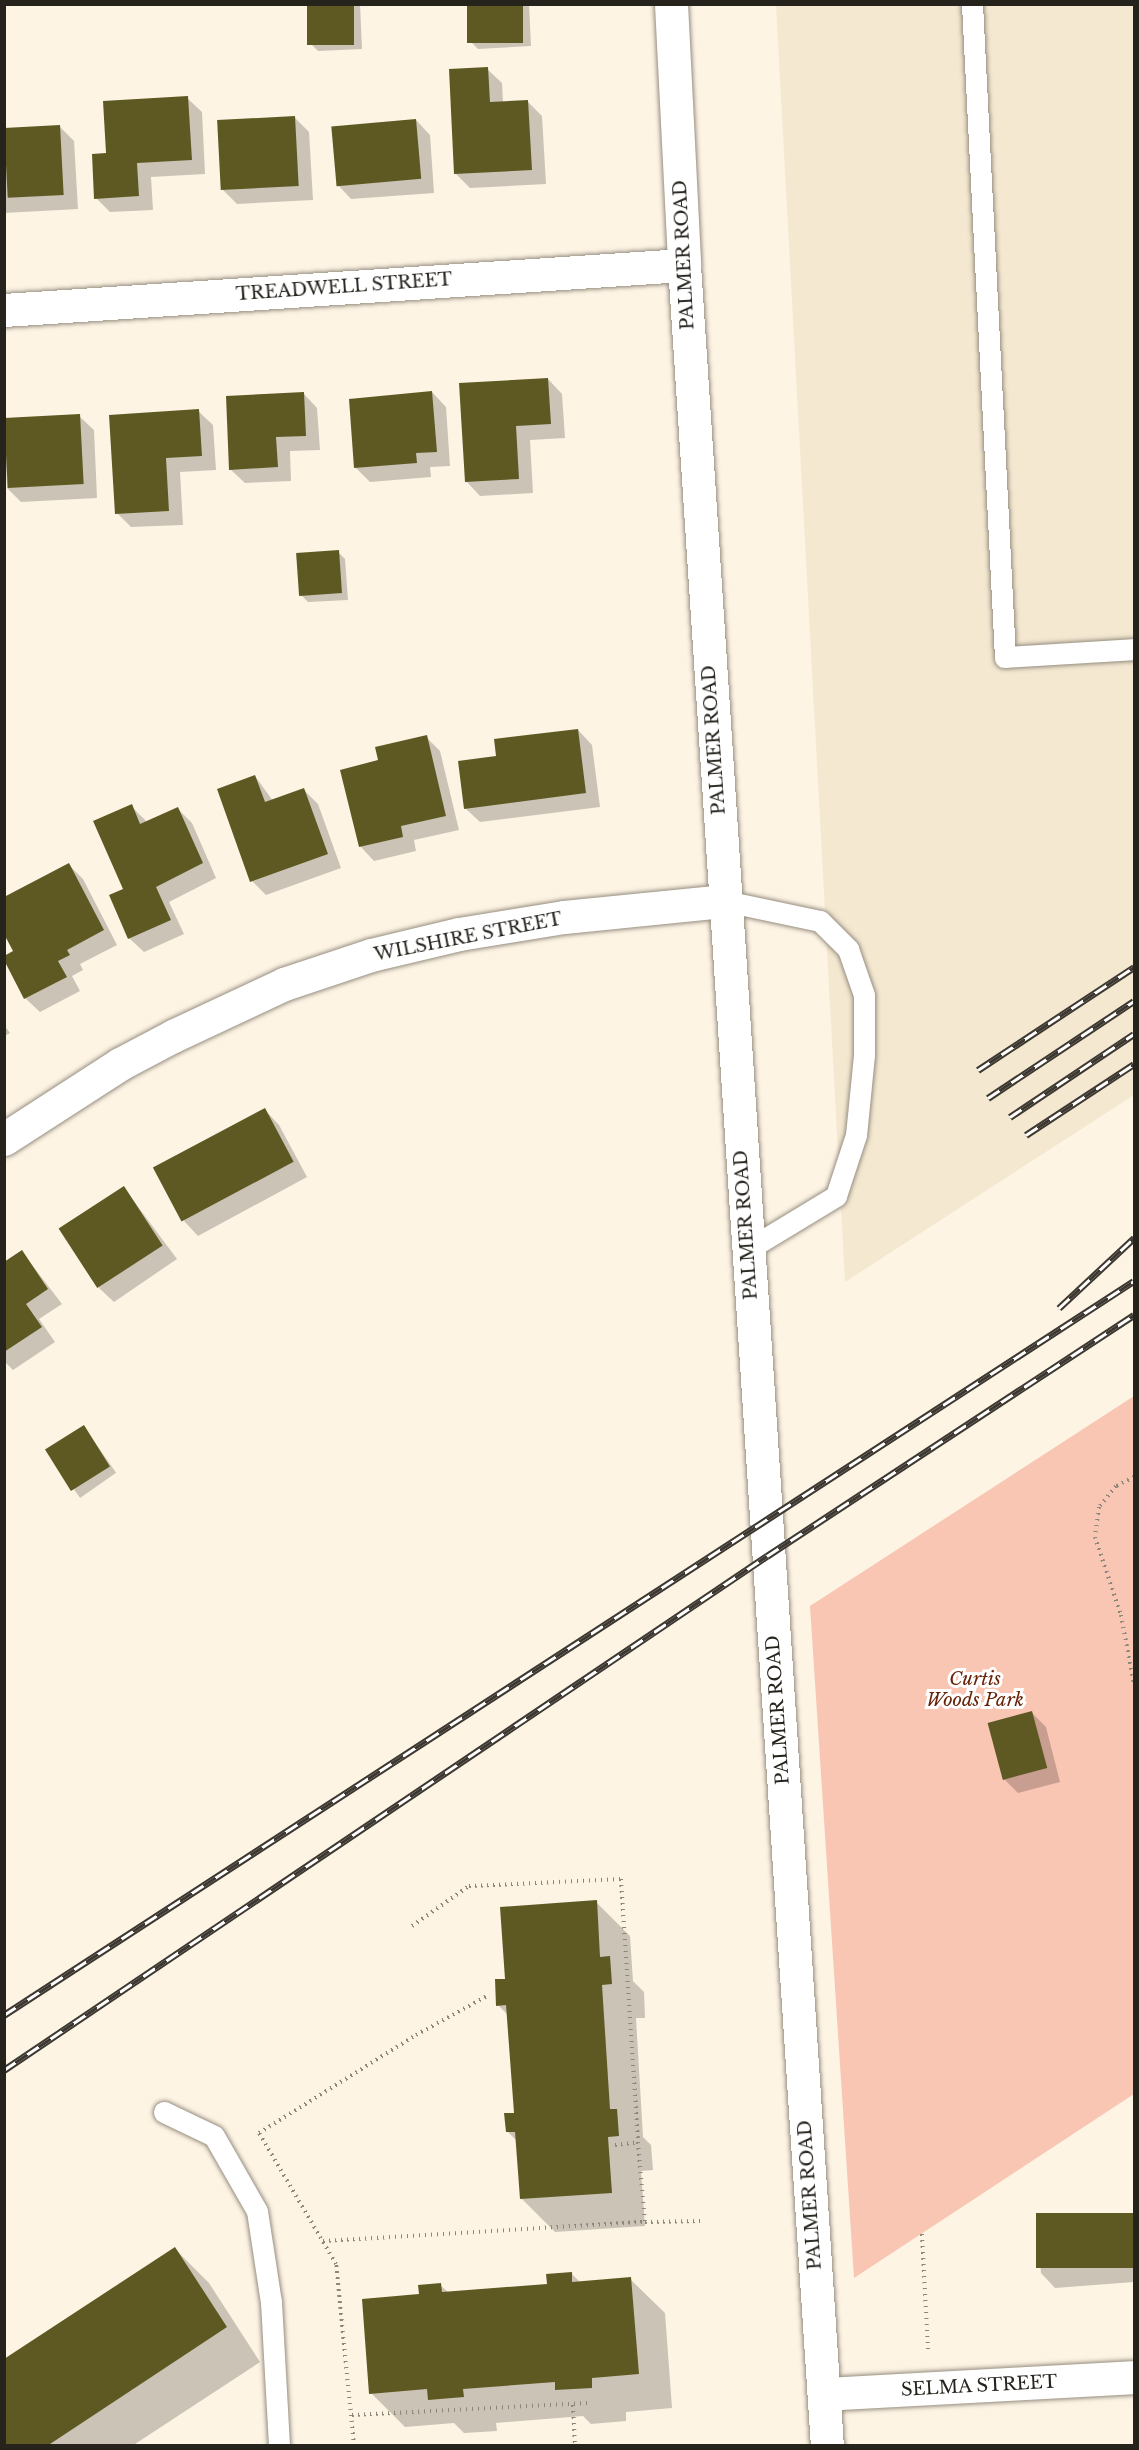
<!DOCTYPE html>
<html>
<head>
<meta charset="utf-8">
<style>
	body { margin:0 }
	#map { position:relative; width:1139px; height:2450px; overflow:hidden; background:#fdf4e4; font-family:"Libre Baskerville",serif }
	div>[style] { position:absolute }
	.built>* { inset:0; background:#f4e8d1 }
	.green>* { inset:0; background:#fac6b4 }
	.shadow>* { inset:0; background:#0003; transform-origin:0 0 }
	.building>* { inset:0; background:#5e5923; transform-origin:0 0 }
	.path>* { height:4px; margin-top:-2px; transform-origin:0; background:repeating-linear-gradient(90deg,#8c867b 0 1.5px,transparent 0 6px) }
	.roads { filter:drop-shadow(0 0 2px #968e80) drop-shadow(0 0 2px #968e80) }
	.service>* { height:21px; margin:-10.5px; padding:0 10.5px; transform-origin:10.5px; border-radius:10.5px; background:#fff }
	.minor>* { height:33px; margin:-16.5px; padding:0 16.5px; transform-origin:16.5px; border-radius:16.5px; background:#fff }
	.tertiary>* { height:33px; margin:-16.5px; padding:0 16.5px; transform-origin:16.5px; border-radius:16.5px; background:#fff }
	.rail>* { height:7px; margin-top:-3.5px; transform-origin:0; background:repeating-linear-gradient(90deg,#fff 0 14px,#3c3831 0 28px); box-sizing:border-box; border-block:2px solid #3c3831 }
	span { translate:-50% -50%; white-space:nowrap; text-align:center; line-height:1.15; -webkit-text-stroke:6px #fff; paint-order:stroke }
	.street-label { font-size:18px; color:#26231d }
	.park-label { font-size:18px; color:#672308; font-style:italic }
	.frame { position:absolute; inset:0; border:6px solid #26231d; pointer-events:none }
</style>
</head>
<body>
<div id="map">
	<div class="built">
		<i style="clip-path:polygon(776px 5px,1134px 5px,1134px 1095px,845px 1282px)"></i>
	</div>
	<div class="green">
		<i style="clip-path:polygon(1134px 1396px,1134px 2094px,854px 2278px,810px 1606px)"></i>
	</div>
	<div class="shadow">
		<i style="clip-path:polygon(309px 4px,360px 4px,362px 49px,318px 51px,311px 44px)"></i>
		<i style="clip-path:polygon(468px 4px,529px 4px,531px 46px,478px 49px,471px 42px)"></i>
		<i style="clip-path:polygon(487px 69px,502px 83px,503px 102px,527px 101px,542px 116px,546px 184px,470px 188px,455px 173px)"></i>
		<i style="clip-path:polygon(187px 98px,202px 112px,205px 174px,151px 177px,153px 210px,110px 212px,96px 198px,108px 155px)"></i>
		<i style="clip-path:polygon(295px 118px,309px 132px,313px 200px,237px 204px,223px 190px)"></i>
		<i style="clip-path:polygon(416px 120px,430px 135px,434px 193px,351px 199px,337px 184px)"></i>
		<i style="clip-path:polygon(60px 127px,74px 141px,78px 209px,4px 213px,4px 130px)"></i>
		<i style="clip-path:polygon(548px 379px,562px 394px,565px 438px,530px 440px,533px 493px,480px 496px,466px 481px)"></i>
		<i style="clip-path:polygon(432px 392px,446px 407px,450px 466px,430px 467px,431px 477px,370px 482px,355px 467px)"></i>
		<i style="clip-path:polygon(303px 393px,317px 408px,320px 450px,290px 451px,291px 481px,245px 483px,230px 469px)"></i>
		<i style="clip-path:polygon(198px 411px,213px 425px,216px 470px,180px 472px,183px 525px,131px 527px,117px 513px)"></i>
		<i style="clip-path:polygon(79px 416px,94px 430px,97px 498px,21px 502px,7px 488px,4px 420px)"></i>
		<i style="clip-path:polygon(338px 552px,345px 559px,348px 600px,308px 602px,301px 595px)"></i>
		<i style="clip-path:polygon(578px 730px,592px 745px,600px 807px,480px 822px,465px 808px,498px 757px)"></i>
		<i style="clip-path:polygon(426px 737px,440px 751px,459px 830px,414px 840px,416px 851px,374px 861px,360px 846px,379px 762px)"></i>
		<i style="clip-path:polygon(255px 776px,273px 801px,304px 790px,318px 804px,341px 868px,266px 895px,252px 881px)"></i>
		<i style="clip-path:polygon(131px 806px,147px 822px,178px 809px,192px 823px,216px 878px,169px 902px,184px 934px,144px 952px,129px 938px,125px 890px)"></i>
		<i style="clip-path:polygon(69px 865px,83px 879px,117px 945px,80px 964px,83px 970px,72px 976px,80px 991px,40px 1012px,25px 998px,15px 952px)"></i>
		<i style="clip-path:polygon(4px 1025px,10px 1033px,4px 1036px)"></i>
		<i style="clip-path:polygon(265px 1110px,279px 1125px,307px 1177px,198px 1236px,184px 1221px)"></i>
		<i style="clip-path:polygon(124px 1188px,177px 1259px,114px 1302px,99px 1288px)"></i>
		<i style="clip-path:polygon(22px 1252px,62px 1304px,39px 1319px,55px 1342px,13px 1370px,4px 1361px,4px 1264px)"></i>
		<i style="left:84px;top:1427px;width:56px;height:44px;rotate:55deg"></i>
		<i style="clip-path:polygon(1032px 1713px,1046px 1727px,1060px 1782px,1018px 1793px,1004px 1779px)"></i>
		<i style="clip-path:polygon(596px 1902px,630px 1936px,633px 1981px,644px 1992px,645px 2018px,636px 2018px,643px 2137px,651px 2145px,653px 2170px,641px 2171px,645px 2226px,555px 2232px,521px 2198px,517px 2141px,507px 2131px,515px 2114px,509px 2016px,498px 2005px,506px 1980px)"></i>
		<i style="clip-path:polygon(1134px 2215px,1134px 2282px,1055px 2288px,1041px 2273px,1037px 2221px)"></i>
		<i style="clip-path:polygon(175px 2249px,209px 2283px,260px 2362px,132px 2446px,4px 2446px)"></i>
		<i style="clip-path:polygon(571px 2273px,581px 2283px,630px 2279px,665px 2313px,672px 2408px,626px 2412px,626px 2421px,591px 2424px,583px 2416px,496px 2423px,497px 2431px,464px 2433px,454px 2423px,405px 2427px,371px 2393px,421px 2295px,440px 2285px,449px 2293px,549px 2285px)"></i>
	</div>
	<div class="building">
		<i style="left:307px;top:4px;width:47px;height:41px"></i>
		<i style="left:467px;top:4px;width:56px;height:39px"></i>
		<i style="clip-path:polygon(488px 67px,490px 102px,528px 100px,532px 170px,454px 174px,449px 69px)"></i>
		<i style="clip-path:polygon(188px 96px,192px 160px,137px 163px,139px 196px,94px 199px,92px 154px,106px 153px,103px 101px)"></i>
		<i style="left:295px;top:116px;width:70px;height:78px;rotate:87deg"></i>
		<i style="left:416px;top:119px;width:60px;height:85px;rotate:85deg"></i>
		<i style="left:60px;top:125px;width:70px;height:56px;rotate:87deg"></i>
		<i style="clip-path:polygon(548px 378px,551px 424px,516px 426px,519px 479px,465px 482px,459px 383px)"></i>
		<i style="clip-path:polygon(432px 391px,437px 452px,416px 453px,417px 463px,354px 468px,349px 399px)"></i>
		<i style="clip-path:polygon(304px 392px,306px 436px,276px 437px,278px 467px,229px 470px,226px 396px)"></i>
		<i style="clip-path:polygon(199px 409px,202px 456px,166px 458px,169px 511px,115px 514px,109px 415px)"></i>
		<i style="left:80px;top:414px;width:70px;height:76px;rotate:87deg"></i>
		<i style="left:339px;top:550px;width:43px;height:43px;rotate:86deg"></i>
		<i style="clip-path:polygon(578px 729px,586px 793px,464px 809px,458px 761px,496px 756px,494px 739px)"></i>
		<i style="clip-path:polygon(427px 735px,446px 816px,401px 826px,403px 837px,359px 847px,340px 770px,378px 760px,375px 747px)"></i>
		<i style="clip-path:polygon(255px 775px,265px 802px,304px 788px,328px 854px,250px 882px,217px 789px)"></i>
		<i style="clip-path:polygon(132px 804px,140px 824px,178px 807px,203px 863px,156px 887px,171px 920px,128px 939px,109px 895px,123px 889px,93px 821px)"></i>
		<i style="clip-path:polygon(69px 863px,104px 930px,67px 950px,70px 955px,58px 961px,67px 977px,24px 999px,4px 960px,4px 956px,13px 951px,4px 934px,4px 897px)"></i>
		<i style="left:265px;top:1108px;width:61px;height:127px;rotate:62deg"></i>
		<i style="left:124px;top:1186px;width:71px;height:78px;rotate:57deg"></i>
		<i style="clip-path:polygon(22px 1250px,48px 1289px,26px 1304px,42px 1327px,4px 1352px,4px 1262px)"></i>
		<i style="left:84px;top:1425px;width:49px;height:46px;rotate:58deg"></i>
		<i style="left:1032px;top:1711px;width:59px;height:46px;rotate:75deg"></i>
		<i style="clip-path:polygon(597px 1900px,600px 1957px,610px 1956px,612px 1984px,602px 1985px,610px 2109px,617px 2109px,619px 2136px,608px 2137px,612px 2193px,520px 2199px,515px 2132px,506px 2132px,504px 2113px,514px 2113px,506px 2005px,496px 2006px,495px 1979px,505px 1979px,500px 1907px)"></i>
		<i style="left:1134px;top:2213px;width:55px;height:98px;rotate:90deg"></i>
		<i style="clip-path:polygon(175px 2247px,227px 2327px,47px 2446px,4px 2446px,4px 2359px)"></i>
		<i style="clip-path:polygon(572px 2272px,572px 2282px,631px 2277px,639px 2374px,592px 2378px,592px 2388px,555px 2390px,555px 2382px,463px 2389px,464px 2397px,428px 2400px,427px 2389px,369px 2394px,362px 2299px,419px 2294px,418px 2285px,441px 2283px,442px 2292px,547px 2284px,546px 2274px)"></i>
	</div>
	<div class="path">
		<i style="left:1134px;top:1477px;width:20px;rotate:153deg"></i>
		<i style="left:1116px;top:1486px;width:27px;rotate:129deg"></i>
		<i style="left:1099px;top:1507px;width:30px;rotate:98deg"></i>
		<i style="left:1095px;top:1537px;width:82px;rotate:71.6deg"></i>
		<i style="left:1121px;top:1615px;width:70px;rotate:79.3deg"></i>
		<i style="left:412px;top:1926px;width:70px;rotate:-35.1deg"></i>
		<i style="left:469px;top:1886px;width:152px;rotate:-2.6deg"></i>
		<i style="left:621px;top:1879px;width:264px;rotate:86.3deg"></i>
		<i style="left:615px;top:2145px;width:23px;rotate:-7deg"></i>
		<i style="left:638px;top:2142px;width:80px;rotate:85deg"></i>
		<i style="left:645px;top:2222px;width:55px;rotate:-1deg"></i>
		<i style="left:922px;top:2234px;width:116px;rotate:87deg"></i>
		<i style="left:323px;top:2241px;width:323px;rotate:-3.4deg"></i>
		<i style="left:573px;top:2405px;width:41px;rotate:87.2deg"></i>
		<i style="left:352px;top:2415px;width:240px;rotate:-2.9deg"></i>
		<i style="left:354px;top:2446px;width:183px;rotate:-95.6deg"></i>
		<i style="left:336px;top:2264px;width:152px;rotate:-120.4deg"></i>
		<i style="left:259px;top:2133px;width:185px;rotate:-32deg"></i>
		<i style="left:416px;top:2035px;width:81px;rotate:-28.8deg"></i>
	</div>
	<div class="roads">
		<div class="service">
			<i style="left:972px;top:4px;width:654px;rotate:87.11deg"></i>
			<i style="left:1005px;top:657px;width:129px;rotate:-3.5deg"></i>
			<i style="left:725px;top:901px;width:97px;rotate:11.9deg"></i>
			<i style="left:820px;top:921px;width:40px;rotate:45deg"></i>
			<i style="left:848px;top:949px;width:49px;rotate:70.8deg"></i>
			<i style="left:864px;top:995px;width:60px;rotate:90deg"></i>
			<i style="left:864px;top:1055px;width:80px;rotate:95.7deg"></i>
			<i style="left:856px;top:1135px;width:64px;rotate:108.2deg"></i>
			<i style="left:836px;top:1196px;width:104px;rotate:148.8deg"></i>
			<i style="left:164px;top:2112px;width:55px;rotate:25.6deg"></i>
			<i style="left:214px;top:2136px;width:86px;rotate:60.2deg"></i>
			<i style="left:257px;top:2211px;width:92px;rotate:81.3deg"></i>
			<i style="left:271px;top:2302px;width:144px;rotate:86.8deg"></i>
		</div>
		<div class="minor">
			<i style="left:4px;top:310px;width:681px;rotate:-3.79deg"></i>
			<i style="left:4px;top:1139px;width:138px;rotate:-32.9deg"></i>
			<i style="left:120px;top:1064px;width:60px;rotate:-27.8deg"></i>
			<i style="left:173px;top:1036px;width:123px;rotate:-25.1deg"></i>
			<i style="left:284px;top:984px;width:92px;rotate:-18.4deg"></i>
			<i style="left:371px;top:955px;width:90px;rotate:-13.4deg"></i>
			<i style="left:459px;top:934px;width:106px;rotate:-9.2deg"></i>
			<i style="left:564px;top:917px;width:162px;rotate:-5.7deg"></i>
			<i style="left:824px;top:2394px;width:310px;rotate:-3.1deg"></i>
		</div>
		<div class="tertiary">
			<i style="left:671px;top:4px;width:261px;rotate:87.1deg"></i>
			<i style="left:684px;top:265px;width:2186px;rotate:86.25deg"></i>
		</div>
	</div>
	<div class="rail">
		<i style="left:978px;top:1070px;width:187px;rotate:-33.4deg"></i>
		<i style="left:988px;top:1098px;width:175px;rotate:-33.6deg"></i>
		<i style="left:1010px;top:1117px;width:149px;rotate:-33.8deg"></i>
		<i style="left:1026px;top:1135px;width:129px;rotate:-33.3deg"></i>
		<i style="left:1059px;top:1308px;width:103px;rotate:-43deg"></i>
		<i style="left:4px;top:2015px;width:1347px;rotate:-33.01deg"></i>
		<i style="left:4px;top:2070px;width:920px;rotate:-33.97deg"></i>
		<i style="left:767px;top:1556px;width:439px;rotate:-33.3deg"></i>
	</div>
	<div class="street-label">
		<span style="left:684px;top:255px;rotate:-93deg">PALMER ROAD</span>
		<span style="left:344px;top:287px;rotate:-4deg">TREADWELL STREET</span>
		<span style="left:714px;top:740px;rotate:-94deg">PALMER ROAD</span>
		<span style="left:468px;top:937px;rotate:-11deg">WILSHIRE STREET</span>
		<span style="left:746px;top:1225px;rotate:-94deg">PALMER ROAD</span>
		<span style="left:778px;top:1710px;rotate:-94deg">PALMER ROAD</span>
		<span style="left:810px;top:2195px;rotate:-94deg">PALMER ROAD</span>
		<span style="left:979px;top:2386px;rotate:-3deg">SELMA STREET</span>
	</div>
	<div class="park-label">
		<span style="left:975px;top:1690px">Curtis<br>Woods Park</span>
	</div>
	<div class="frame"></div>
</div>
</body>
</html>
